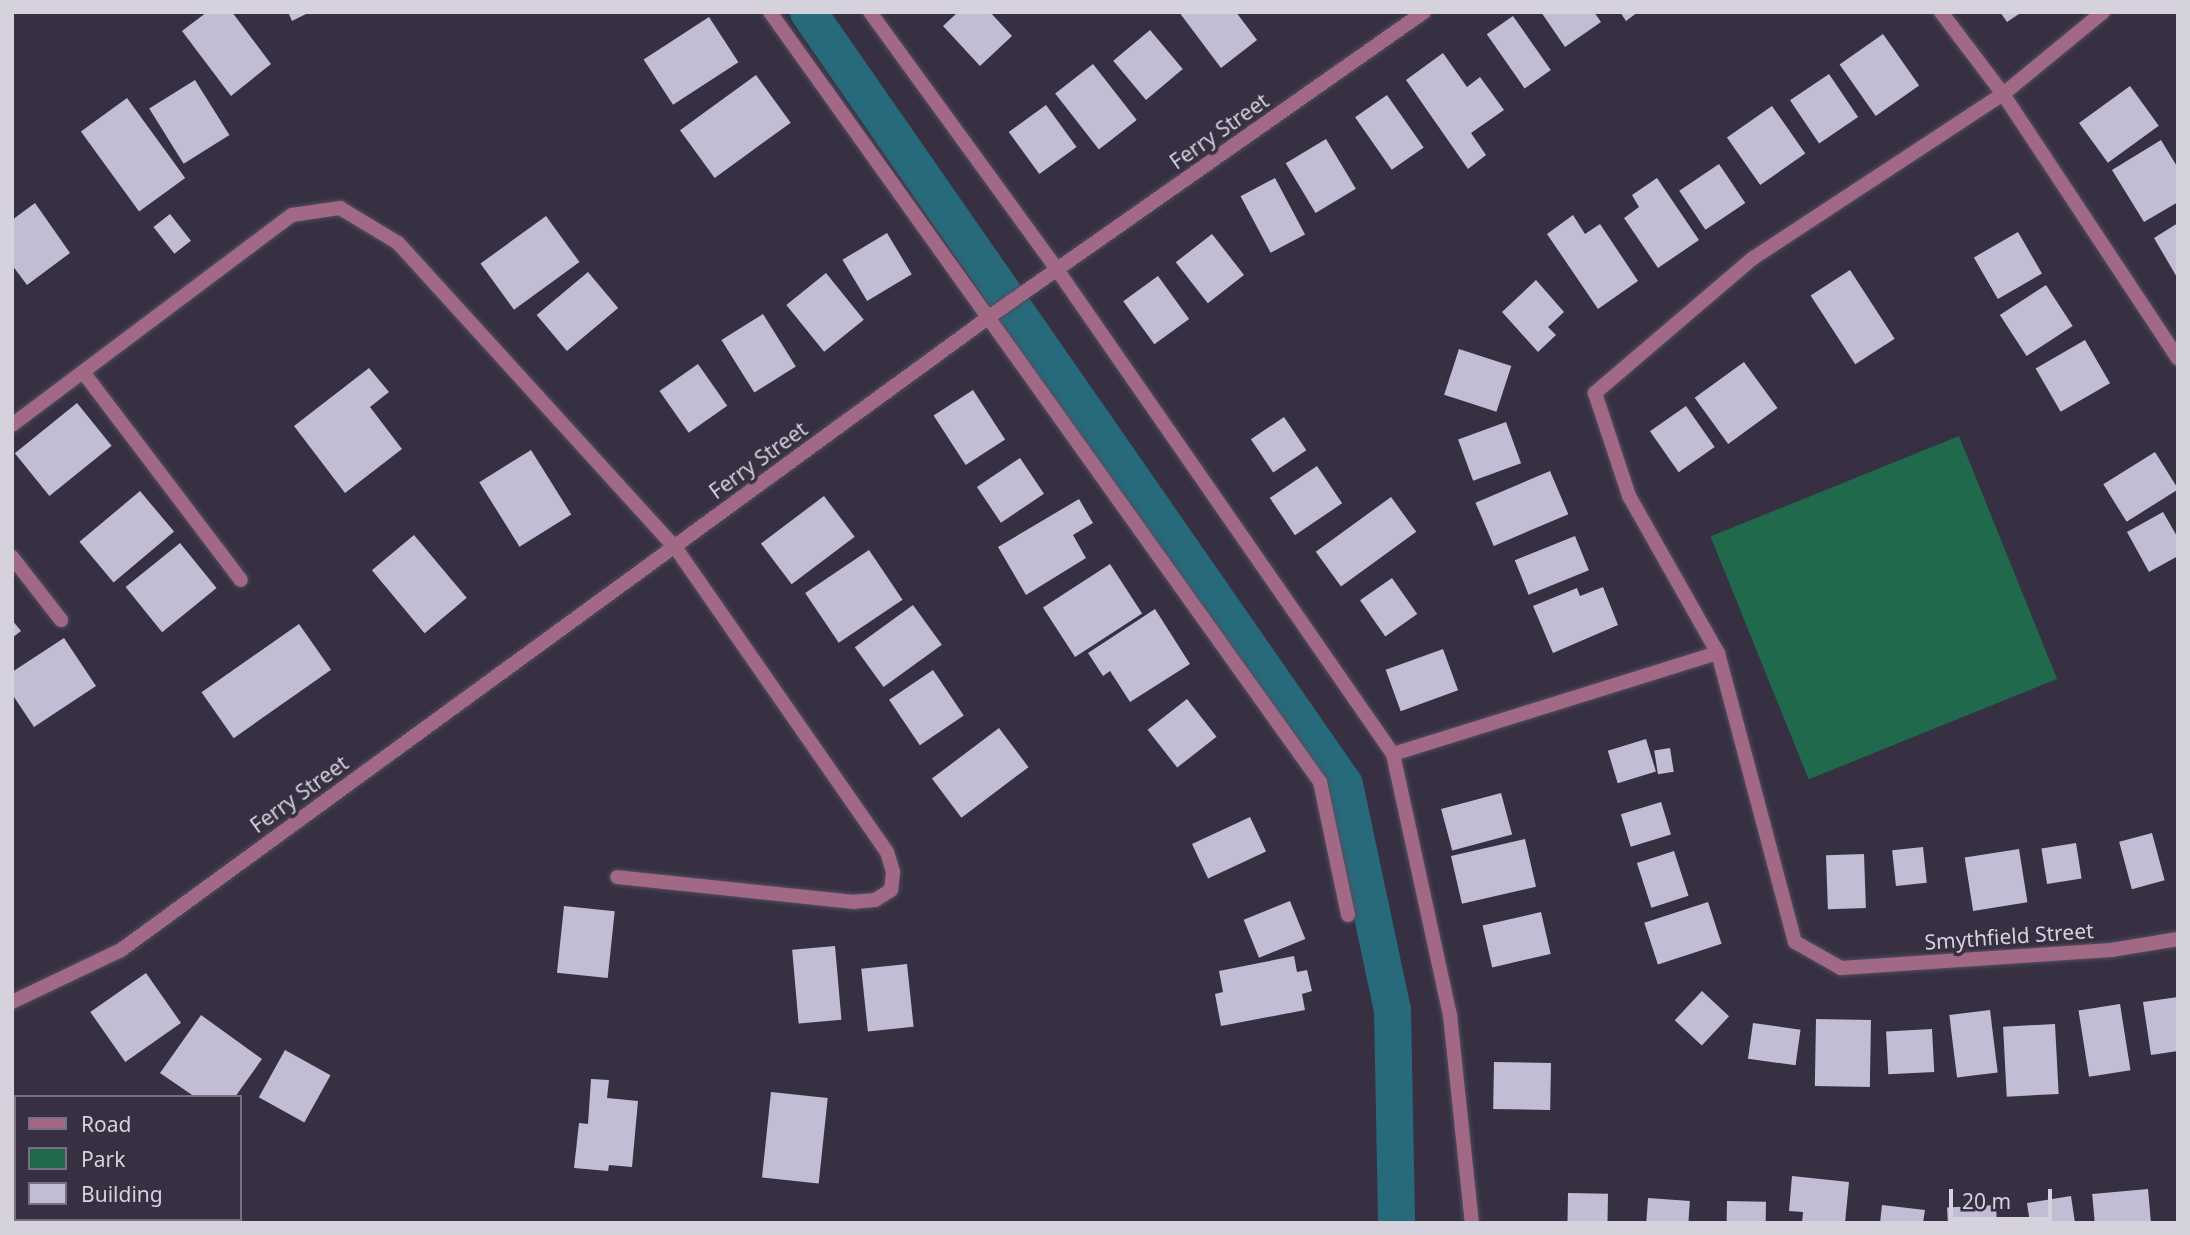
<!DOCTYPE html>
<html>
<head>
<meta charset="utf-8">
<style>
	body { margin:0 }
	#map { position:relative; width:2190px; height:1235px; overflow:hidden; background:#363042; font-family:"Noto Sans",sans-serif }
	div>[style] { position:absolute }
	.green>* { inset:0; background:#20694d; transform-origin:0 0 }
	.canal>* { height:37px; margin:-18.5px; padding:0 18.5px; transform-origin:18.5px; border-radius:18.5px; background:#276a7b }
	.building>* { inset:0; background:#c0bdd5; transform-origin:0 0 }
	.roads { filter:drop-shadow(0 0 2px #534d5e) drop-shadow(0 0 2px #534d5e) }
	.minor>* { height:14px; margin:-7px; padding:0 7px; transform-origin:7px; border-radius:7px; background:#a16985 }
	span { translate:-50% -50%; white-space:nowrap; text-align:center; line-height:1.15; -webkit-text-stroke:7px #363042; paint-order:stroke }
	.street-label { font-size:21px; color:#d5d1dd }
	.frame { position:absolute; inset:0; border:14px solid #d5d1dd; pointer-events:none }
	.legend { position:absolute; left:14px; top:1095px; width:228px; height:126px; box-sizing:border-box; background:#363042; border:2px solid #767080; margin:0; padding:9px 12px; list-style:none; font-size:21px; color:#d5d1dd }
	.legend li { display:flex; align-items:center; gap:14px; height:35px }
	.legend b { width:35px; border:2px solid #767080 }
	.scale { position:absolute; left:1949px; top:1189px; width:103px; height:32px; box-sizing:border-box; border:4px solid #d5d1dd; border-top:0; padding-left:9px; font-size:21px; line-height:24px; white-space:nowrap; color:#d5d1dd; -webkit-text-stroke:5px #363042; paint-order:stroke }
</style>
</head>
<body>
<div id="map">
	<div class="green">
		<i style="left:1959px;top:436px;width:262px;height:268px;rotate:68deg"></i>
	</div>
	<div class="canal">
		<i style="left:808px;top:12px;width:940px;rotate:55.23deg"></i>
		<i style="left:1344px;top:784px;width:230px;rotate:78deg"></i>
		<i style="left:1392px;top:1009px;width:214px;rotate:88.9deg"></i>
	</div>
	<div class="building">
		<i style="clip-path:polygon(207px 12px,232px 12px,271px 64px,231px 96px,182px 31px)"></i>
		<i style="clip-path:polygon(288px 12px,310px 12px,292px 21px)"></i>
		<i style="clip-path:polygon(958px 12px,990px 12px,1012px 36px,980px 66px,943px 26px)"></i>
		<i style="clip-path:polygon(1179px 12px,1236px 12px,1257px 40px,1221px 68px)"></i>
		<i style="clip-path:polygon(1541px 12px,1594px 12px,1601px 22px,1565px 47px)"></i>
		<i style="clip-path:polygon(1620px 12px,1638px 12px,1626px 21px)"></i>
		<i style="clip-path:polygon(2000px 12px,2022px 12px,2007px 22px)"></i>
		<i style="left:1513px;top:16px;width:66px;height:32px;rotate:55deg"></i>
		<i style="left:709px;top:17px;width:54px;height:78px;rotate:57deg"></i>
		<i style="left:1150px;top:30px;width:51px;height:48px;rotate:50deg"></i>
		<i style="left:1883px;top:34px;width:63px;height:53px;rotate:55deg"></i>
		<i style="clip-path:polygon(1443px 53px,1467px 87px,1480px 77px,1504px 110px,1471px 133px,1486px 155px,1468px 169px,1406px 80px)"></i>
		<i style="left:1093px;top:64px;width:71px;height:48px;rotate:52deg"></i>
		<i style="left:1829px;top:74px;width:52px;height:47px;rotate:56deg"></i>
		<i style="left:756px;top:75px;width:59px;height:94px;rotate:54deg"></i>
		<i style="left:195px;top:80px;width:65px;height:54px;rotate:58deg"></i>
		<i style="left:2130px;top:86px;width:49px;height:63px;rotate:54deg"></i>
		<i style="left:1387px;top:95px;width:64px;height:39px;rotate:55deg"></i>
		<i style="left:127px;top:98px;width:99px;height:57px;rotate:54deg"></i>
		<i style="left:1046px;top:105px;width:52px;height:46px;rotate:54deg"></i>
		<i style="left:1772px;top:106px;width:58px;height:55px;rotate:55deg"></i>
		<i style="left:1326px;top:139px;width:58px;height:47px;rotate:59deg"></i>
		<i style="clip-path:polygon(2161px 140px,2178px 168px,2178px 202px,2144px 222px,2112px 170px)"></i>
		<i style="left:1719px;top:164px;width:47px;height:48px;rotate:56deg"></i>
		<i style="left:1275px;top:178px;width:64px;height:39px;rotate:62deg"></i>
		<i style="clip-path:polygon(1657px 178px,1699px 240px,1658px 268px,1624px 218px,1639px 207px,1632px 195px)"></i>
		<i style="clip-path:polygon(35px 203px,70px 253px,27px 285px,12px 265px,12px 220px)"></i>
		<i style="left:170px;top:214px;width:34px;height:21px;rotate:52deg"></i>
		<i style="clip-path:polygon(1573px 215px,1585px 234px,1600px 224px,1638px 281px,1598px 309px,1547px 234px)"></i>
		<i style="left:546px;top:216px;width:57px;height:81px;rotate:54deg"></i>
		<i style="clip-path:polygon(2178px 223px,2178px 279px,2154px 238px)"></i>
		<i style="left:2018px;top:232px;width:48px;height:51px;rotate:60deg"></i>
		<i style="left:887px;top:233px;width:48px;height:52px;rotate:59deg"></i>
		<i style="left:1212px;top:234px;width:52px;height:46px;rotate:52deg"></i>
		<i style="left:1850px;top:270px;width:82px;height:47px;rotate:57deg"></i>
		<i style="left:588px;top:272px;width:47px;height:67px;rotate:50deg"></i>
		<i style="left:826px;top:273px;width:60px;height:51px;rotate:51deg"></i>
		<i style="left:1158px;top:276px;width:53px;height:43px;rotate:54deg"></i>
		<i style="clip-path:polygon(1536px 280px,1564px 312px,1548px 327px,1556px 335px,1538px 352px,1502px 312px)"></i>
		<i style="left:2046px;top:285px;width:49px;height:55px;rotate:57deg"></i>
		<i style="left:763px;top:314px;width:62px;height:49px;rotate:58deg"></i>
		<i style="left:2085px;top:340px;width:50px;height:57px;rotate:60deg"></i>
		<i style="left:1459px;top:349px;width:55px;height:48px;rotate:18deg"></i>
		<i style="left:1744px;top:362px;width:57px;height:61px;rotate:54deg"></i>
		<i style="left:698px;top:364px;width:51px;height:47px;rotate:55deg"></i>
		<i style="clip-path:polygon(369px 368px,389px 392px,370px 407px,402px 449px,345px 493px,294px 426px)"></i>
		<i style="left:973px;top:390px;width:59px;height:47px;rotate:57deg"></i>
		<i style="left:77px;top:403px;width:55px;height:80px;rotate:51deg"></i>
		<i style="left:1686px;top:406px;width:50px;height:44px;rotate:55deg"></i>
		<i style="left:1284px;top:417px;width:40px;height:40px;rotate:56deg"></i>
		<i style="left:1506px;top:422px;width:44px;height:51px;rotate:70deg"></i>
		<i style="left:531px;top:450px;width:76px;height:61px;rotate:58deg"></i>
		<i style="left:2155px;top:452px;width:44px;height:61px;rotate:58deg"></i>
		<i style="left:1020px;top:458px;width:43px;height:52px;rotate:56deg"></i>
		<i style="left:1317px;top:466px;width:45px;height:57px;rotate:56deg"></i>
		<i style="left:1550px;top:471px;width:47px;height:81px;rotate:67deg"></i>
		<i style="left:140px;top:491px;width:53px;height:79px;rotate:50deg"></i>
		<i style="left:824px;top:496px;width:51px;height:79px;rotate:53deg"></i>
		<i style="left:1391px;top:497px;width:43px;height:93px;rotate:54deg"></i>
		<i style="clip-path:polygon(1079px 499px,1093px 523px,1073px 535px,1086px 558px,1026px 595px,998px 547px)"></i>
		<i style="clip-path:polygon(2163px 512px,2178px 538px,2178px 556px,2149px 572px,2127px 532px)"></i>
		<i style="left:414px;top:535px;width:82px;height:55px;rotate:50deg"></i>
		<i style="left:1575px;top:536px;width:37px;height:65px;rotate:68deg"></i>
		<i style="left:180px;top:543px;width:58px;height:70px;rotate:51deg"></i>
		<i style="left:869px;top:550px;width:60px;height:77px;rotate:56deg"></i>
		<i style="left:1110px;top:564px;width:59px;height:80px;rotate:57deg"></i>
		<i style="left:1392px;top:578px;width:44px;height:39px;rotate:55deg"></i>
		<i style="clip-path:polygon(1603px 587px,1618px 625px,1553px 653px,1533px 606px,1577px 588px,1580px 596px)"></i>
		<i style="left:913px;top:605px;width:49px;height:72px;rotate:54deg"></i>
		<i style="clip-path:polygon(1155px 609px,1190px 664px,1130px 702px,1110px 671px,1103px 676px,1088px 653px)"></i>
		<i style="clip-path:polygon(12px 620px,21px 631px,12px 638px)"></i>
		<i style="left:299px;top:624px;width:56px;height:119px;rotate:55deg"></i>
		<i style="clip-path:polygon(64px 638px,96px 686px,34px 727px,12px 694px,12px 672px)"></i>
		<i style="left:1443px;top:649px;width:44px;height:61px;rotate:70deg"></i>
		<i style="left:933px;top:670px;width:55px;height:53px;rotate:56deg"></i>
		<i style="left:1187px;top:699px;width:48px;height:50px;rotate:52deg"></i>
		<i style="left:999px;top:728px;width:49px;height:84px;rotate:53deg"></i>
		<i style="left:1646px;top:739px;width:34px;height:40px;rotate:73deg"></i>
		<i style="left:1670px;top:748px;width:24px;height:16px;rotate:81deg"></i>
		<i style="left:1501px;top:793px;width:43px;height:62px;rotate:75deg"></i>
		<i style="left:1661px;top:802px;width:34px;height:42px;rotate:73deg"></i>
		<i style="left:1250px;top:817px;width:38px;height:64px;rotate:65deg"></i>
		<i style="left:2152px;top:833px;width:49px;height:34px;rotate:75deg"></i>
		<i style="left:1525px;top:839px;width:49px;height:76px;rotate:77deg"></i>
		<i style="left:2076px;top:843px;width:36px;height:35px;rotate:81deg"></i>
		<i style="left:1923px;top:847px;width:36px;height:31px;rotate:84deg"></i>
		<i style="left:2019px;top:849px;width:54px;height:55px;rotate:81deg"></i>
		<i style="left:1674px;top:851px;width:47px;height:39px;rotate:72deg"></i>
		<i style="left:1864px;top:854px;width:54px;height:38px;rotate:88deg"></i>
		<i style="left:1290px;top:901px;width:41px;height:50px;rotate:68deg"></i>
		<i style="left:1708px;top:902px;width:44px;height:67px;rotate:72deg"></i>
		<i style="left:564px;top:906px;width:51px;height:67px;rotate:6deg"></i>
		<i style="left:1541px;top:912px;width:43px;height:60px;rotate:77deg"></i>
		<i style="left:835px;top:946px;width:74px;height:43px;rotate:85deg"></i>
		<i style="clip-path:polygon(1294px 956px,1297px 972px,1307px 970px,1312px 991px,1302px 994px,1305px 1010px,1221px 1026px,1215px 994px,1223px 992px,1219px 971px)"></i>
		<i style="left:907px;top:964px;width:63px;height:46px;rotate:84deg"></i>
		<i style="left:146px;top:973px;width:61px;height:68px;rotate:55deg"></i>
		<i style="left:1702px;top:991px;width:37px;height:40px;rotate:43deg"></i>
		<i style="clip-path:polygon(2178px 997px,2178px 1051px,2151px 1055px,2143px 1002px)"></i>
		<i style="left:2120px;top:1004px;width:67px;height:42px;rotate:81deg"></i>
		<i style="left:1990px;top:1010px;width:63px;height:41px;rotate:83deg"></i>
		<i style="clip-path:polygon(201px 1015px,262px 1059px,235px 1097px,195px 1097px,160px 1073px)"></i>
		<i style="left:1816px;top:1019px;width:55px;height:67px;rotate:1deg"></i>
		<i style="left:1753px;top:1023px;width:48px;height:36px;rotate:8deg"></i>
		<i style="left:2055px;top:1024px;width:70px;height:52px;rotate:87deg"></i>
		<i style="left:1932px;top:1029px;width:43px;height:46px;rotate:87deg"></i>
		<i style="left:285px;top:1050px;width:52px;height:54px;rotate:29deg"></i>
		<i style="left:1494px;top:1062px;width:57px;height:47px;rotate:1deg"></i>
		<i style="clip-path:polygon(591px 1079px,609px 1080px,607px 1098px,638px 1101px,632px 1167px,609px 1165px,608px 1171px,574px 1168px,579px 1123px,588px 1124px)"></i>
		<i style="left:771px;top:1092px;width:57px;height:86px;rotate:6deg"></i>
		<i style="clip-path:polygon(1792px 1176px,1849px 1182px,1845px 1223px,1802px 1223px,1803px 1212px,1789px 1211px)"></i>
		<i style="left:2148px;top:1189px;width:34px;height:56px;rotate:85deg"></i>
		<i style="left:1568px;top:1193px;width:40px;height:30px;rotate:1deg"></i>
		<i style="clip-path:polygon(2071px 1196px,2075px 1223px,2030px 1223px,2027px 1203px)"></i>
		<i style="left:1648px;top:1198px;width:42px;height:25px;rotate:4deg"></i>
		<i style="left:1727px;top:1201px;width:39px;height:22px;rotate:1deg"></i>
		<i style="clip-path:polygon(1882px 1205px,1925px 1210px,1923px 1223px,1880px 1223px)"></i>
		<i style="left:1996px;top:1205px;width:18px;height:49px;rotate:87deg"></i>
	</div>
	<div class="roads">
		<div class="minor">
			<i style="left:770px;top:12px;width:946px;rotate:54.46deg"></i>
			<i style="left:1320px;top:782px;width:136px;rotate:78.1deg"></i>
			<i style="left:870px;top:12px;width:320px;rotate:54deg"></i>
			<i style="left:1058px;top:271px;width:588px;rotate:55.26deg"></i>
			<i style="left:1393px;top:754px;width:267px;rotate:77.7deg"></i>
			<i style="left:1450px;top:1015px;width:209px;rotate:84deg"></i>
			<i style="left:1941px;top:12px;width:103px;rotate:52.9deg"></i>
			<i style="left:2003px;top:94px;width:317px;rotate:56.5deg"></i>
			<i style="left:2103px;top:12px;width:129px;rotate:140.6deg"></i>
			<i style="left:2003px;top:94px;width:299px;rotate:146.7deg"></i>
			<i style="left:1753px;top:258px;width:208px;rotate:139.5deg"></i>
			<i style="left:1595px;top:393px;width:108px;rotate:71.7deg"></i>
			<i style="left:1629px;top:496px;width:180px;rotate:60.5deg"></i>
			<i style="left:1718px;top:653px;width:299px;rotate:75.1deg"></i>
			<i style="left:1795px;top:942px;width:53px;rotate:29.5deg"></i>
			<i style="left:1841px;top:968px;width:271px;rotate:-3.8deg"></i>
			<i style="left:2111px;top:950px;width:68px;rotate:-9.3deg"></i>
			<i style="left:83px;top:372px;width:261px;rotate:52.8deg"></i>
			<i style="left:12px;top:425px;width:350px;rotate:-36.9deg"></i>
			<i style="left:292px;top:215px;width:49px;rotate:-8.3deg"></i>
			<i style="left:340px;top:208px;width:68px;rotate:31.1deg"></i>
			<i style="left:398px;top:243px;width:411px;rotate:47.7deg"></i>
			<i style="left:675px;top:547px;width:371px;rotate:55.2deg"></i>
			<i style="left:887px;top:852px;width:21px;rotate:73deg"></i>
			<i style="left:893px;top:872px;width:18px;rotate:96deg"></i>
			<i style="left:891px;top:890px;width:19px;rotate:148deg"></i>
			<i style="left:875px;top:900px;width:21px;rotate:175deg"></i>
			<i style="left:854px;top:902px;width:238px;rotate:-174deg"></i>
			<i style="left:12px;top:557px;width:80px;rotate:52.1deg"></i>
			<i style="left:1393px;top:754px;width:340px;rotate:-17.3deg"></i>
			<i style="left:12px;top:1002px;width:121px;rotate:-25.5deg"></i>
			<i style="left:121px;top:950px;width:1074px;rotate:-36.1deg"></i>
			<i style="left:989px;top:317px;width:531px;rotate:-35.04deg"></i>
		</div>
	</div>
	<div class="street-label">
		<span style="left:1219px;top:131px;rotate:-35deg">Ferry Street</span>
		<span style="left:758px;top:460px;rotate:-36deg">Ferry Street</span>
		<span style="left:299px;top:794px;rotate:-36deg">Ferry Street</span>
		<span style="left:2009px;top:936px;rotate:-4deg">Smythfield Street</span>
	</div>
	<div class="frame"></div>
	<ul class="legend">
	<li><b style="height:9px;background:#a16985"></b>Road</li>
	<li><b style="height:19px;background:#20694d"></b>Park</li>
	<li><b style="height:19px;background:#c0bdd5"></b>Building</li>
	</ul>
	<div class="scale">20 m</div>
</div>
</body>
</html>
